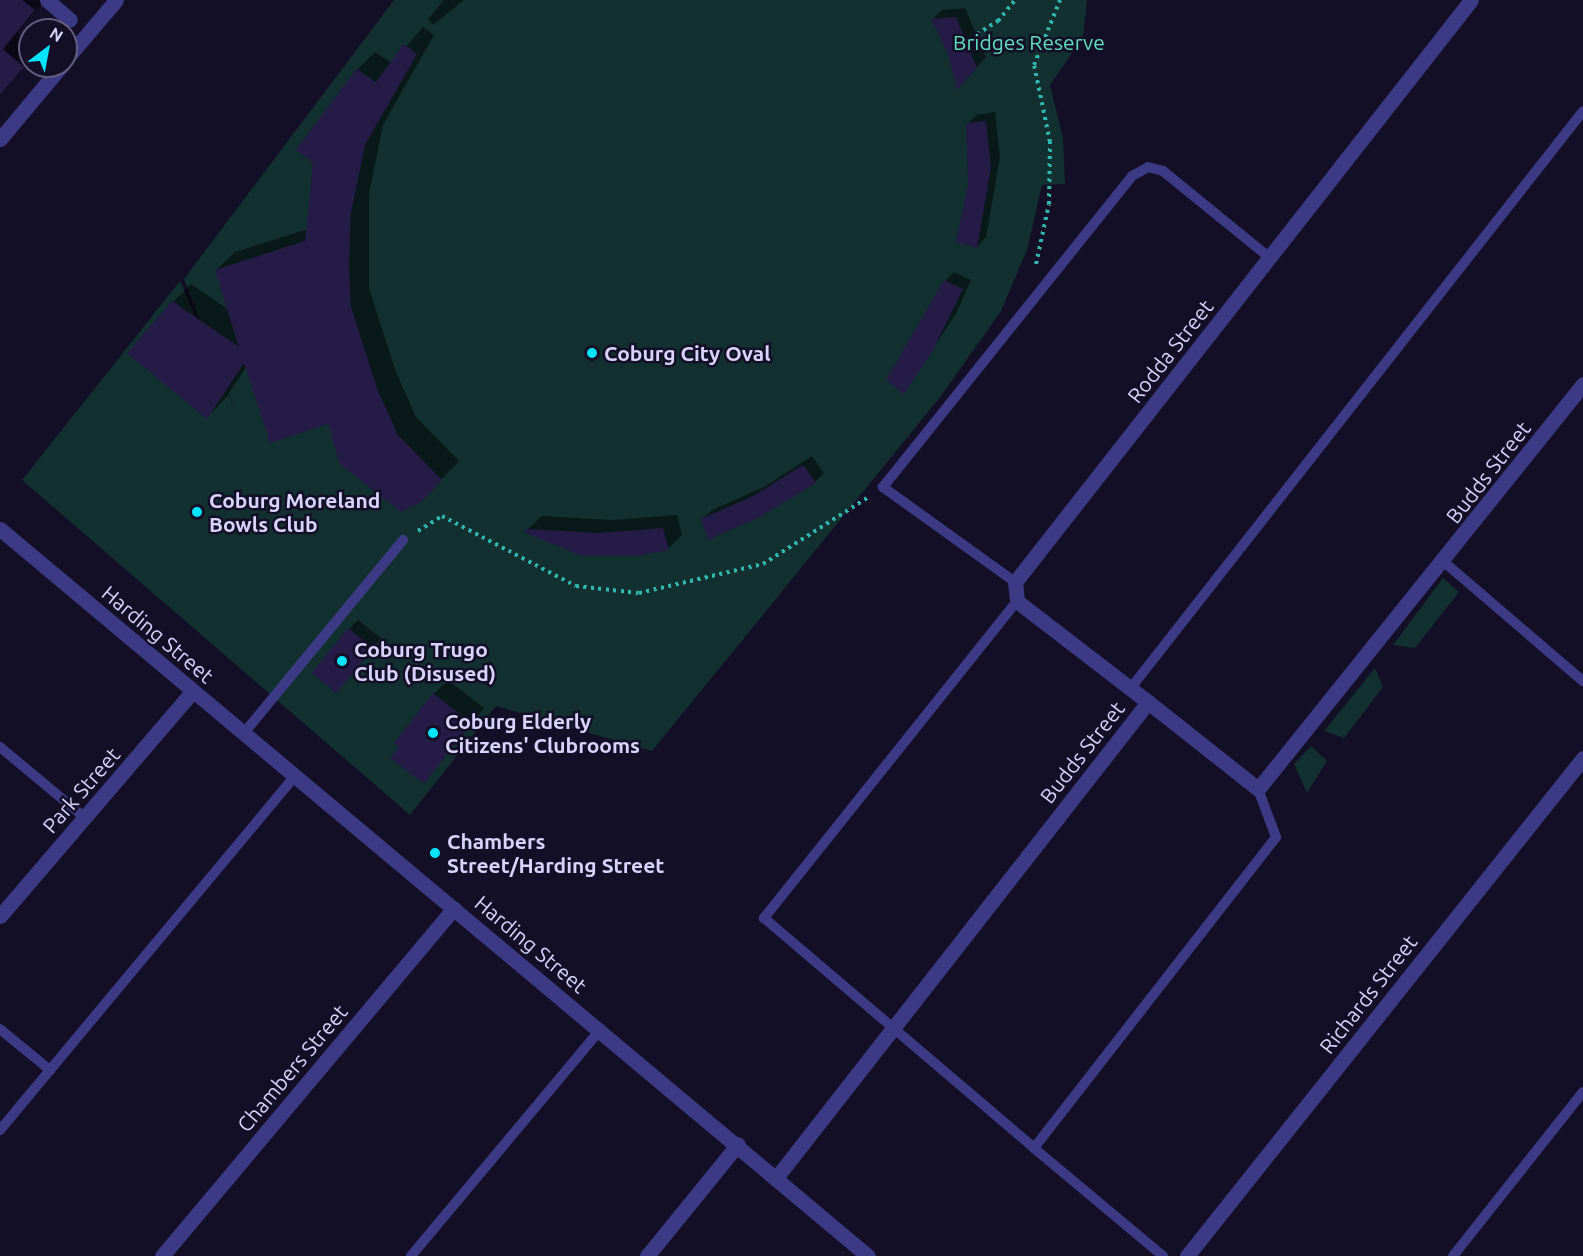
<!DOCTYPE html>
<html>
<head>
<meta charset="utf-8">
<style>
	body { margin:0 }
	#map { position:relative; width:1583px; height:1256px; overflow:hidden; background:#130f26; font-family:Ubuntu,sans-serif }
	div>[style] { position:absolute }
	.green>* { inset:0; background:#12302f }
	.shadow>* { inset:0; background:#0007 }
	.building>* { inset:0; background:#241b47; transform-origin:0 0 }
	.path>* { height:4px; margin-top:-2px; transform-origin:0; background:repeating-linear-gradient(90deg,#2fb8b0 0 3px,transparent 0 7.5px) }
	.service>* { height:10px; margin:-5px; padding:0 5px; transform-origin:5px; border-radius:5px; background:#3d3a85 }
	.pedestrian>* { height:15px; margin:-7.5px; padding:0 7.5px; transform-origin:7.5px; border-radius:7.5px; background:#3d3a85 }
	.minor>* { height:15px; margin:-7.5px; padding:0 7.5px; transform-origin:7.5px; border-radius:7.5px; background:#3d3a85 }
	.tertiary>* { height:15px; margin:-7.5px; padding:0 7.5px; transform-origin:7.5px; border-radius:7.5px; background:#3d3a85 }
	.dots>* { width:16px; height:16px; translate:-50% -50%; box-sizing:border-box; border:3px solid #130f26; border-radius:50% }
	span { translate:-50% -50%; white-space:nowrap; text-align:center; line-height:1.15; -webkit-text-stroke:5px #130f26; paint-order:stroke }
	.park-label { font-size:21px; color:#5fe0c0 }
	.street-label { font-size:21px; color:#d9d4ff }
	.poi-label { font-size:21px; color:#d9d4ff; font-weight:700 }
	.left { translate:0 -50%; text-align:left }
	.north { position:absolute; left:18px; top:18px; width:60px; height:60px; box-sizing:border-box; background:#130f26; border:2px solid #625e7d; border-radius:50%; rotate:32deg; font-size:16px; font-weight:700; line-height:24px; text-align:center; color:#d9d4ff }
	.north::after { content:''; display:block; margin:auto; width:21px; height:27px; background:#00e5ff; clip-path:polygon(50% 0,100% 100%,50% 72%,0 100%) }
</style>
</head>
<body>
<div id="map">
	<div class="green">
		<i style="clip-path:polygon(394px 0,1087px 0,1083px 37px,1050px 85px,1063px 138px,1065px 184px,1042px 185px,1027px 250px,1001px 311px,941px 396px,652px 751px,496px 706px,410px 815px,22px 480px,180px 281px,237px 415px,184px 279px)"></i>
		<i style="clip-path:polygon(1443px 578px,1459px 592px,1415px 648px,1393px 645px)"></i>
		<i style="clip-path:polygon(1375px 668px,1383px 687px,1344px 738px,1324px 731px)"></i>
		<i style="clip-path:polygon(1311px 746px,1327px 761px,1307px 793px,1294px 764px)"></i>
	</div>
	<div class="shadow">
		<i style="clip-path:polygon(0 0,44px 0,17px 33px,30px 45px,30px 60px,0 96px)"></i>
		<i style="clip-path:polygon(444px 0,464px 0,433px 25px,428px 19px)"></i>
		<i style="clip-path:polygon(965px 8px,986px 57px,966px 79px,933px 19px,942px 10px)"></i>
		<i style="clip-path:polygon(423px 27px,434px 35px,383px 125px,369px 194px,369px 288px,396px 372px,416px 417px,459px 461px,439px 482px,329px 422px,247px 366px,225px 399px,207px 417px,173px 302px,191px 284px,229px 310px,216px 270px,235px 252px,308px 229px,357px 70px,375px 52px,392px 63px)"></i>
		<i style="clip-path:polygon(995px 112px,1000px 157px,986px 237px,977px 247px,967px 124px,977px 115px)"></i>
		<i style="clip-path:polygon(954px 272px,971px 280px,957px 312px,904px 392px,945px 281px)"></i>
		<i style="clip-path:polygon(812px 456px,824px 473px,815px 482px,702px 519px,712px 510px,764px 487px)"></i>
		<i style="clip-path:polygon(677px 515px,682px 535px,668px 549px,527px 530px,542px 516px,614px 520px)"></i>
		<i style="clip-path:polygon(358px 620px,381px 638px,336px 691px,349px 629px)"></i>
		<i style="clip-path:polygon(448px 680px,484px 708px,424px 782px,401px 747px,434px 694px)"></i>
	</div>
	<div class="building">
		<i style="clip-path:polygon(0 0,22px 0,35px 10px,3px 49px,24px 67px,0 95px)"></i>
		<i style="clip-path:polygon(956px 17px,977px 68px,957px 90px,948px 54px,931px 19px)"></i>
		<i style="clip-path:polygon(404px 44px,417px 54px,365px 145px,351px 213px,349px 262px,351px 307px,378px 391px,398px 435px,442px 480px,421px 502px,401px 512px,340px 464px,328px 424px,270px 443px,244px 363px,207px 419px,127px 353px,172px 301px,239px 347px,215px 270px,305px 241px,313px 163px,296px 150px,356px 69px,376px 82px)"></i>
		<i style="clip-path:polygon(986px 121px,991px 167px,977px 248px,956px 242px,968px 184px,966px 123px)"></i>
		<i style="clip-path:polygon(944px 280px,963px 289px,932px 352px,904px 394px,886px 380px)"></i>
		<i style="clip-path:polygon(803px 465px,816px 483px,760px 517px,708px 540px,701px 519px,753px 496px)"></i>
		<i style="clip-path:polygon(663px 528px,669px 550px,636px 556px,583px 556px,525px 533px,526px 529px,599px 533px)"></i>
		<i style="left:348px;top:628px;width:32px;height:58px;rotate:39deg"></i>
		<i style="clip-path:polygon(433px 693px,471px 723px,424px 784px,390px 758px,399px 747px,394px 743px)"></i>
	</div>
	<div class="path">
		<i style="left:977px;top:34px;width:25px;rotate:-32deg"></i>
		<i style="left:998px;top:21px;width:27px;rotate:-51deg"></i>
		<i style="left:1036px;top:264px;width:61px;rotate:-77.8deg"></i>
		<i style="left:1049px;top:204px;width:62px;rotate:-89.1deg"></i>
		<i style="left:1050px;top:142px;width:79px;rotate:-101.7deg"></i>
		<i style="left:1034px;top:65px;width:70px;rotate:-68.2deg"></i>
		<i style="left:418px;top:531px;width:28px;rotate:-32deg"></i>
		<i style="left:442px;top:516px;width:151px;rotate:27.6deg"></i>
		<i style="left:576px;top:586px;width:63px;rotate:6.3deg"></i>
		<i style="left:639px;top:593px;width:127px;rotate:-13.2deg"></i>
		<i style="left:763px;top:564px;width:127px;rotate:-32.4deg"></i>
	</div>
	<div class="service">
		<i style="left:1444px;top:562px;width:183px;rotate:40.6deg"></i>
		<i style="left:1015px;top:582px;width:163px;rotate:-144.3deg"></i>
		<i style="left:883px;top:487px;width:398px;rotate:-51.3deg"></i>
		<i style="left:1132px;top:176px;width:18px;rotate:-29deg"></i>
		<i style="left:1148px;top:167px;width:16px;rotate:15deg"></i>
		<i style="left:1163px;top:171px;width:138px;rotate:39.1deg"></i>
		<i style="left:1017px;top:601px;width:406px;rotate:128.6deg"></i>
		<i style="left:764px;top:918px;width:355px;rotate:40.4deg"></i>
		<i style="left:1130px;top:689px;width:734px;rotate:-51.91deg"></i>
		<i style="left:244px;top:733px;width:250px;rotate:-50.5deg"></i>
		<i style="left:0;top:747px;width:109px;rotate:39.8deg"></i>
		<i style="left:0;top:1029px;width:65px;rotate:39.4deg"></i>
		<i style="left:0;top:1130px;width:461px;rotate:-50.2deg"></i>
		<i style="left:411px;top:1256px;width:296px;rotate:-50.1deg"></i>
		<i style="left:1163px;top:1256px;width:168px;rotate:-140.1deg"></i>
		<i style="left:1034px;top:1148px;width:394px;rotate:-52.1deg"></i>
		<i style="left:1276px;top:837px;width:51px;rotate:-110.6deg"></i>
		<i style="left:1453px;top:1256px;width:209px;rotate:-51.6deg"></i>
	</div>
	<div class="pedestrian">
		<i style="left:47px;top:0;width:30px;rotate:41deg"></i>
	</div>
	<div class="minor">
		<i style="left:66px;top:59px;width:77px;rotate:-49.7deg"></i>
		<i style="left:0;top:139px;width:95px;rotate:-50.1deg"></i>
		<i style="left:1148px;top:702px;width:165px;rotate:-142.4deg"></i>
		<i style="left:1017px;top:601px;width:19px;rotate:-96deg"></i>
		<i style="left:1015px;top:582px;width:739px;rotate:-51.92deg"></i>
		<i style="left:0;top:916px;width:296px;rotate:-49.4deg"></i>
		<i style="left:776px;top:1178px;width:604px;rotate:-51.99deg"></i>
		<i style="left:1148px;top:702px;width:140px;rotate:38.3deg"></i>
		<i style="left:1258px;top:789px;width:519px;rotate:-51.25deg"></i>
		<i style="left:162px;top:1256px;width:454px;rotate:-50deg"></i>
		<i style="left:647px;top:1256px;width:144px;rotate:-50.9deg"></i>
		<i style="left:1187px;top:1256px;width:636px;rotate:-51.51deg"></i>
	</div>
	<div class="tertiary">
		<i style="left:0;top:529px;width:1132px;rotate:39.95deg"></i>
	</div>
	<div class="dots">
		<i style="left:592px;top:353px;background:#00e5ff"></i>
		<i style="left:197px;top:512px;background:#00e5ff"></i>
		<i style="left:342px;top:661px;background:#00e5ff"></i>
		<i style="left:433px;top:733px;background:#00e5ff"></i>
		<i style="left:435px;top:853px;background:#00e5ff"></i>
	</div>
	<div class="park-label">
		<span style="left:1029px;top:42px">Bridges Reserve</span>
	</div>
	<div class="street-label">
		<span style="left:1170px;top:351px;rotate:-52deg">Rodda Street</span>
		<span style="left:1488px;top:472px;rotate:-52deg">Budds Street</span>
		<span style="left:158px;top:634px;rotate:40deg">Harding Street</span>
		<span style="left:1082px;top:752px;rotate:-52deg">Budds Street</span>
		<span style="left:81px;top:790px;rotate:-49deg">Park Street</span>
		<span style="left:531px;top:944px;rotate:40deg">Harding Street</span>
		<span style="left:1368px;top:994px;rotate:-52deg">Richards Street</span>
		<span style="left:292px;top:1068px;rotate:-50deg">Chambers Street</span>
	</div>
	<div class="poi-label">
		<span class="left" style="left:604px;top:353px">Coburg City Oval</span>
		<span class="left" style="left:209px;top:512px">Coburg Moreland<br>Bowls Club</span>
		<span class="left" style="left:354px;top:661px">Coburg Trugo<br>Club (Disused)</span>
		<span class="left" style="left:445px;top:733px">Coburg Elderly<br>Citizens' Clubrooms</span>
		<span class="left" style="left:447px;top:853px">Chambers<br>Street/Harding Street</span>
	</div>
	<div class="north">N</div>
</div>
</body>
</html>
